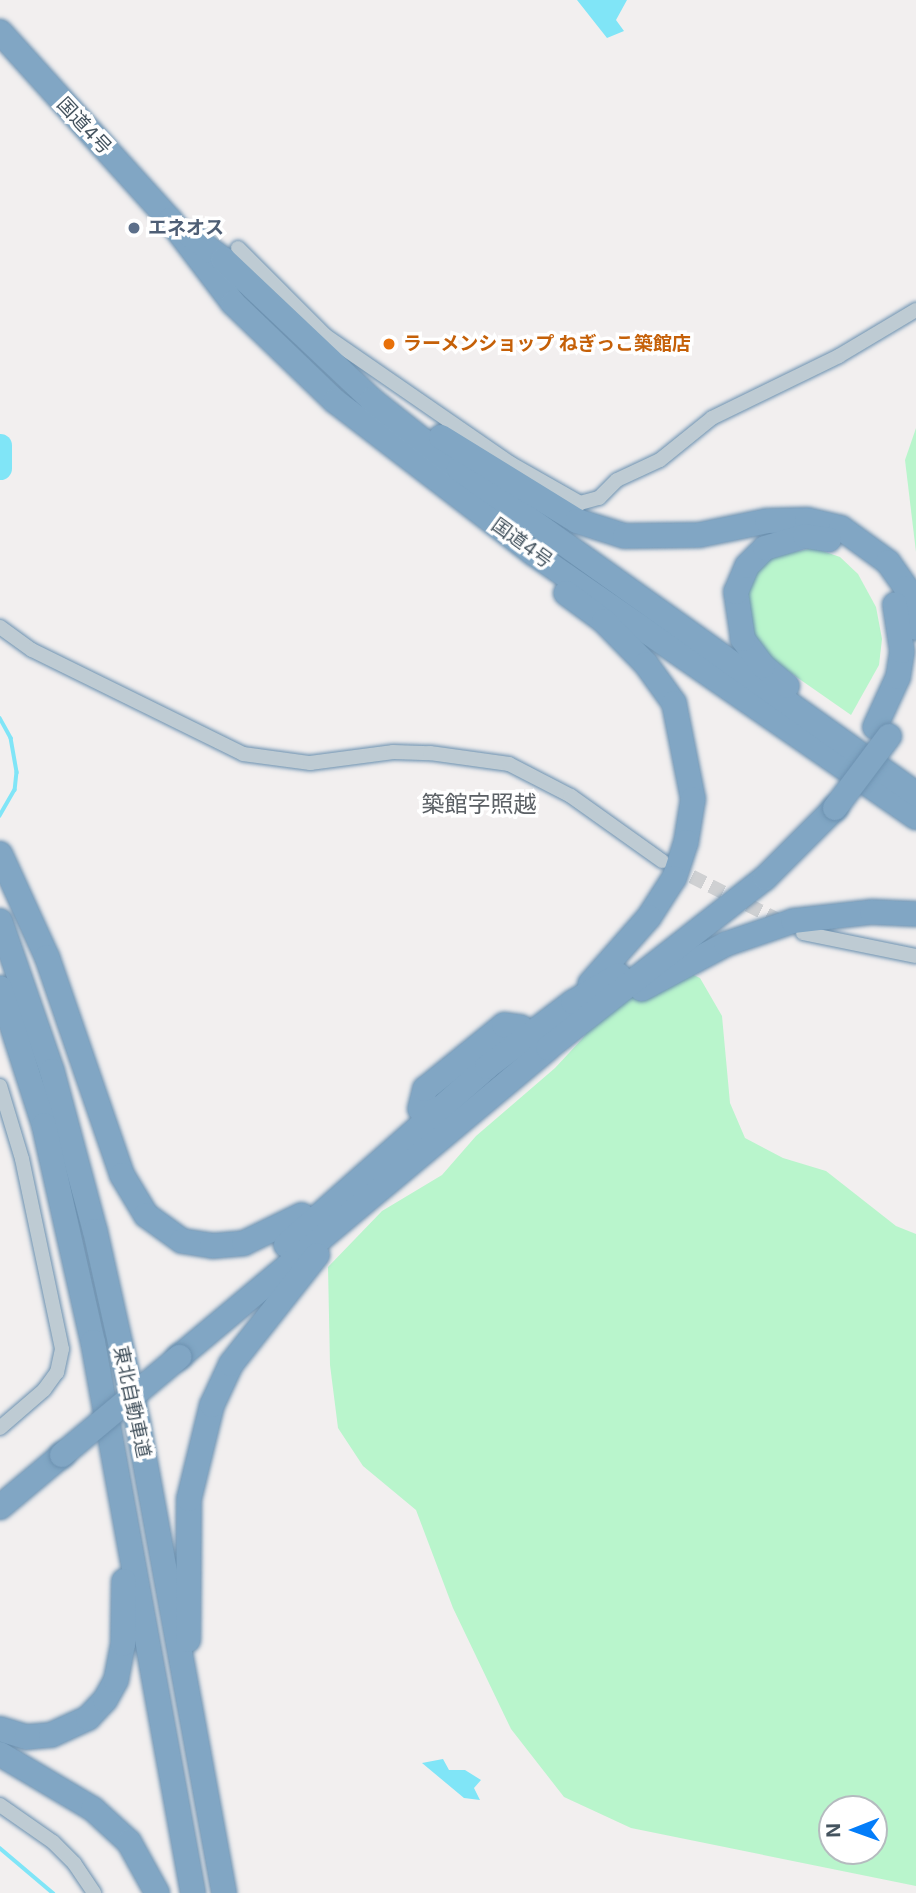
<!DOCTYPE html>
<html>
<head>
<meta charset="utf-8">
<style>
	body { margin:0 }
	#map { position:relative; width:916px; height:1893px; overflow:hidden; background:#f2efef; font-family:Inter,"Noto Sans JP",sans-serif }
	div>[style] { position:absolute }
	.green>* { inset:0; background:#b9f5cc }
	.water>* { inset:0; background:#80e5f7 }
	.stream>* { height:3.5px; margin:-1.75px; padding:0 1.75px; transform-origin:1.75px; border-radius:1.75px; background:#80e5f7 }
	.river>* { height:23px; margin:-11.5px; padding:0 11.5px; transform-origin:11.5px; border-radius:11.5px; background:#80e5f7 }
	.street-tunnel>* { height:14px; margin-top:-7px; transform-origin:0; background:repeating-linear-gradient(90deg,#cfd0d2 0 14px,transparent 0 21px) }
	.roads { filter:drop-shadow(0 0 2px #6c91b0) drop-shadow(0 0 2px #6c91b0) }
	.street>* { height:14px; margin:-7px; padding:0 7px; transform-origin:7px; border-radius:7px; background:#becbd3 }
	.highway>* { height:24px; margin:-12px; padding:0 12px; transform-origin:12px; border-radius:12px; background:#81a6c4 }
	.bridges { filter:drop-shadow(0 0 2px #6c91b0) drop-shadow(0 0 2px #6c91b0) }
	.highway-bridge>* { height:24px; margin:-12px; padding:0 12px; transform-origin:12px; border-radius:12px; background:#81a6c4 }
	.dots>* { width:19px; height:19px; translate:-50% -50%; box-sizing:border-box; border:4px solid #fff; border-radius:50% }
	span { translate:-50% -50%; white-space:nowrap; text-align:center; line-height:1.15; -webkit-text-stroke:7px #fff; paint-order:stroke }
	.street-label { font-size:19px; color:#45545f }
	.service-label { font-size:19px; color:#4e5e75; font-weight:700 }
	.left { translate:0 -50%; text-align:left }
	.food-label { font-size:19px; color:#c56008; font-weight:700 }
	.quarter-label { font-size:23px; color:#5b6065 }
	.north { position:absolute; left:818px; top:1795px; width:70px; height:70px; box-sizing:border-box; background:#fff; border:2px solid #b5bbbf; border-radius:50%; rotate:269deg; font-size:19px; font-weight:700; line-height:28px; text-align:center; color:#45545f }
	.north::after { content:''; display:block; margin:auto; width:24px; height:32px; background:#037df9; clip-path:polygon(50% 0,100% 100%,50% 72%,0 100%) }
</style>
</head>
<body>
<div id="map">
	<div class="green">
		<i style="clip-path:polygon(916px 428px,916px 552px,905px 460px)"></i>
		<i style="clip-path:polygon(814px 548px,840px 557px,858px 574px,876px 607px,882px 639px,879px 665px,851px 715px,759px 651px,750px 625px,745px 594px,753px 570px,768px 557px)"></i>
		<i style="clip-path:polygon(evenodd,672px 965px,700px 978px,722px 1016px,730px 1103px,745px 1138px,783px 1158px,826px 1171px,896px 1226px,916px 1234px,916px 1886px,631px 1828px,564px 1797px,511px 1729px,453px 1608px,416px 1510px,363px 1466px,338px 1428px,330px 1365px,328px 1267px,382px 1211px,442px 1175px,476px 1136px,555px 1068px,582px 1039px,620px 986px,672px 965px,832px 1809px,874px 1809px,874px 1851px,832px 1851px,832px 1809px)"></i>
	</div>
	<div class="water">
		<i style="clip-path:polygon(577px 0,627px 0,616px 20px,624px 31px,607px 38px)"></i>
		<i style="clip-path:polygon(443px 1759px,449px 1770px,465px 1770px,481px 1780px,474px 1788px,480px 1800px,464px 1798px,422px 1763px)"></i>
	</div>
	<div class="stream">
		<i style="left:0;top:718px;width:23px;rotate:61deg"></i>
		<i style="left:11px;top:738px;width:35px;rotate:80deg"></i>
		<i style="left:17px;top:772px;width:18px;rotate:96deg"></i>
		<i style="left:15px;top:790px;width:30px;rotate:120deg"></i>
		<i style="left:0;top:1848px;width:70px;rotate:40.3deg"></i>
	</div>
	<div class="river">
		<i style="left:0;top:445px;width:23px;rotate:90deg"></i>
	</div>
	<div class="street-tunnel">
		<i style="left:673px;top:867px;width:127px;rotate:26.8deg"></i>
	</div>
	<div class="roads">
		<div class="street">
			<i style="left:238px;top:248px;width:124px;rotate:45deg"></i>
			<i style="left:326px;top:336px;width:224px;rotate:34.6deg"></i>
			<i style="left:510px;top:463px;width:81px;rotate:29.7deg"></i>
			<i style="left:580px;top:503px;width:20px;rotate:-15deg"></i>
			<i style="left:599px;top:498px;width:25px;rotate:-45deg"></i>
			<i style="left:617px;top:480px;width:47px;rotate:-24.9deg"></i>
			<i style="left:660px;top:460px;width:67px;rotate:-38.9deg"></i>
			<i style="left:712px;top:418px;width:141px;rotate:-26deg"></i>
			<i style="left:839px;top:356px;width:90px;rotate:-30.9deg"></i>
			<i style="left:0;top:627px;width:39px;rotate:36deg"></i>
			<i style="left:32px;top:650px;width:235px;rotate:26.2deg"></i>
			<i style="left:243px;top:754px;width:68px;rotate:7.7deg"></i>
			<i style="left:310px;top:763px;width:84px;rotate:-7.5deg"></i>
			<i style="left:393px;top:752px;width:37px;rotate:2deg"></i>
			<i style="left:430px;top:753px;width:80px;rotate:7.9deg"></i>
			<i style="left:509px;top:764px;width:70px;rotate:27.3deg"></i>
			<i style="left:571px;top:796px;width:112px;rotate:35.5deg"></i>
			<i style="left:803px;top:933px;width:115px;rotate:11.5deg"></i>
			<i style="left:0;top:1086px;width:76px;rotate:73.2deg"></i>
			<i style="left:22px;top:1159px;width:194px;rotate:78.1deg"></i>
			<i style="left:62px;top:1349px;width:24px;rotate:102deg"></i>
			<i style="left:57px;top:1372px;width:22px;rotate:126deg"></i>
			<i style="left:44px;top:1390px;width:58px;rotate:139.2deg"></i>
			<i style="left:0;top:1805px;width:65px;rotate:34.9deg"></i>
			<i style="left:53px;top:1842px;width:30px;rotate:45deg"></i>
			<i style="left:74px;top:1863px;width:36px;rotate:56deg"></i>
		</div>
		<div class="highway">
			<i style="left:0;top:32px;width:253px;rotate:47.9deg"></i>
			<i style="left:170px;top:220px;width:104px;rotate:52.8deg"></i>
			<i style="left:233px;top:303px;width:141px;rotate:43.9deg"></i>
			<i style="left:335px;top:401px;width:250px;rotate:37.5deg"></i>
			<i style="left:533px;top:553px;width:465px;rotate:34.6deg"></i>
			<i style="left:190px;top:235px;width:41px;rotate:36deg"></i>
			<i style="left:223px;top:259px;width:205px;rotate:43.4deg"></i>
			<i style="left:372px;top:400px;width:111px;rotate:38.4deg"></i>
			<i style="left:459px;top:469px;width:561px;rotate:35.42deg"></i>
			<i style="left:441px;top:437px;width:160px;rotate:31.7deg"></i>
			<i style="left:577px;top:521px;width:50px;rotate:17.4deg"></i>
			<i style="left:625px;top:536px;width:74px;rotate:-0.8deg"></i>
			<i style="left:699px;top:535px;width:69px;rotate:-11.6deg"></i>
			<i style="left:767px;top:521px;width:40px;rotate:-1.4deg"></i>
			<i style="left:807px;top:520px;width:35px;rotate:13deg"></i>
			<i style="left:841px;top:528px;width:58px;rotate:35.9deg"></i>
			<i style="left:888px;top:562px;width:32px;rotate:55deg"></i>
			<i style="left:906px;top:588px;width:41px;rotate:76deg"></i>
			<i style="left:566px;top:593px;width:47px;rotate:36.4deg"></i>
			<i style="left:604px;top:621px;width:60px;rotate:45.7deg"></i>
			<i style="left:646px;top:664px;width:48px;rotate:54.3deg"></i>
			<i style="left:674px;top:703px;width:98px;rotate:78.8deg"></i>
			<i style="left:693px;top:799px;width:44px;rotate:99.2deg"></i>
			<i style="left:686px;top:842px;width:38px;rotate:108deg"></i>
			<i style="left:674px;top:878px;width:46px;rotate:122.7deg"></i>
			<i style="left:649px;top:917px;width:89px;rotate:131.4deg"></i>
			<i style="left:787px;top:686px;width:31px;rotate:-140deg"></i>
			<i style="left:763px;top:666px;width:34px;rotate:-127deg"></i>
			<i style="left:743px;top:639px;width:48px;rotate:-98.5deg"></i>
			<i style="left:736px;top:592px;width:28px;rotate:-67deg"></i>
			<i style="left:747px;top:566px;width:25px;rotate:-45deg"></i>
			<i style="left:765px;top:548px;width:42px;rotate:-16.7deg"></i>
			<i style="left:805px;top:536px;width:24px;rotate:9deg"></i>
			<i style="left:875px;top:727px;width:55px;rotate:-65.3deg"></i>
			<i style="left:898px;top:677px;width:26px;rotate:-81deg"></i>
			<i style="left:902px;top:651px;width:47px;rotate:-98.7deg"></i>
			<i style="left:0;top:854px;width:113px;rotate:65.5deg"></i>
			<i style="left:47px;top:957px;width:231px;rotate:71deg"></i>
			<i style="left:122px;top:1175px;width:47px;rotate:59deg"></i>
			<i style="left:146px;top:1215px;width:44px;rotate:35.8deg"></i>
			<i style="left:182px;top:1241px;width:30px;rotate:9deg"></i>
			<i style="left:212px;top:1246px;width:32px;rotate:-5deg"></i>
			<i style="left:244px;top:1243px;width:64px;rotate:-25.8deg"></i>
			<i style="left:0;top:921px;width:159px;rotate:70.9deg"></i>
			<i style="left:52px;top:1071px;width:166px;rotate:75deg"></i>
			<i style="left:95px;top:1231px;width:198px;rotate:77.4deg"></i>
			<i style="left:138px;top:1424px;width:477px;rotate:79.6deg"></i>
			<i style="left:0;top:988px;width:144px;rotate:72.2deg"></i>
			<i style="left:44px;top:1125px;width:222px;rotate:77.3deg"></i>
			<i style="left:93px;top:1342px;width:560px;rotate:79.71deg"></i>
			<i style="left:642px;top:989px;width:95px;rotate:-28.2deg"></i>
			<i style="left:726px;top:944px;width:71px;rotate:-18.9deg"></i>
			<i style="left:793px;top:921px;width:80px;rotate:-6.5deg"></i>
			<i style="left:872px;top:912px;width:44px;rotate:2.6deg"></i>
			<i style="left:420px;top:1109px;width:21px;rotate:-76deg"></i>
			<i style="left:425px;top:1089px;width:102px;rotate:-39deg"></i>
			<i style="left:504px;top:1025px;width:17px;rotate:7deg"></i>
			<i style="left:286px;top:1245px;width:268px;rotate:-41.5deg"></i>
			<i style="left:487px;top:1067px;width:108px;rotate:-37.1deg"></i>
			<i style="left:573px;top:1002px;width:53px;rotate:-30.4deg"></i>
			<i style="left:179px;top:1357px;width:481px;rotate:-39.9deg"></i>
			<i style="left:548px;top:1048px;width:276px;rotate:-38.1deg"></i>
			<i style="left:765px;top:878px;width:99px;rotate:-45deg"></i>
			<i style="left:0;top:1507px;width:81px;rotate:-40deg"></i>
			<i style="left:188px;top:1640px;width:141px;rotate:-89.6deg"></i>
			<i style="left:189px;top:1499px;width:97px;rotate:-76.3deg"></i>
			<i style="left:212px;top:1405px;width:45px;rotate:-65.1deg"></i>
			<i style="left:231px;top:1364px;width:139px;rotate:-51.7deg"></i>
			<i style="left:0;top:1729px;width:28px;rotate:17deg"></i>
			<i style="left:27px;top:1737px;width:24px;rotate:-5deg"></i>
			<i style="left:51px;top:1735px;width:41px;rotate:-24.7deg"></i>
			<i style="left:88px;top:1718px;width:25px;rotate:-47deg"></i>
			<i style="left:105px;top:1700px;width:23px;rotate:-61deg"></i>
			<i style="left:116px;top:1680px;width:37px;rotate:-79deg"></i>
			<i style="left:123px;top:1644px;width:63px;rotate:-89.1deg"></i>
			<i style="left:0;top:1754px;width:108px;rotate:30.6deg"></i>
			<i style="left:93px;top:1809px;width:49px;rotate:42.5deg"></i>
			<i style="left:129px;top:1842px;width:58px;rotate:61.2deg"></i>
		</div>
	</div>
	<div class="bridges">
		<div class="highway-bridge">
			<i style="left:835px;top:808px;width:90px;rotate:-53.1deg"></i>
			<i style="left:62px;top:1455px;width:153px;rotate:-39.9deg"></i>
		</div>
	</div>
	<div class="dots">
		<i style="left:134px;top:228px;background:#5c6f8a"></i>
		<i style="left:389px;top:344px;background:#e8710a"></i>
	</div>
	<div class="street-label">
		<span style="left:84px;top:126px;rotate:47deg">国道4号</span>
		<span style="left:522px;top:543px;rotate:36deg">国道4号</span>
		<span style="left:132px;top:1402px;rotate:78deg">東北自動車道</span>
	</div>
	<div class="service-label">
		<span class="left" style="left:148px;top:228px">エネオス</span>
	</div>
	<div class="food-label">
		<span class="left" style="left:403px;top:344px">ラーメンショップ ねぎっこ築館店</span>
	</div>
	<div class="quarter-label">
		<span style="left:479px;top:804px">築館字照越</span>
	</div>
	<div class="north">N</div>
</div>
</body>
</html>
